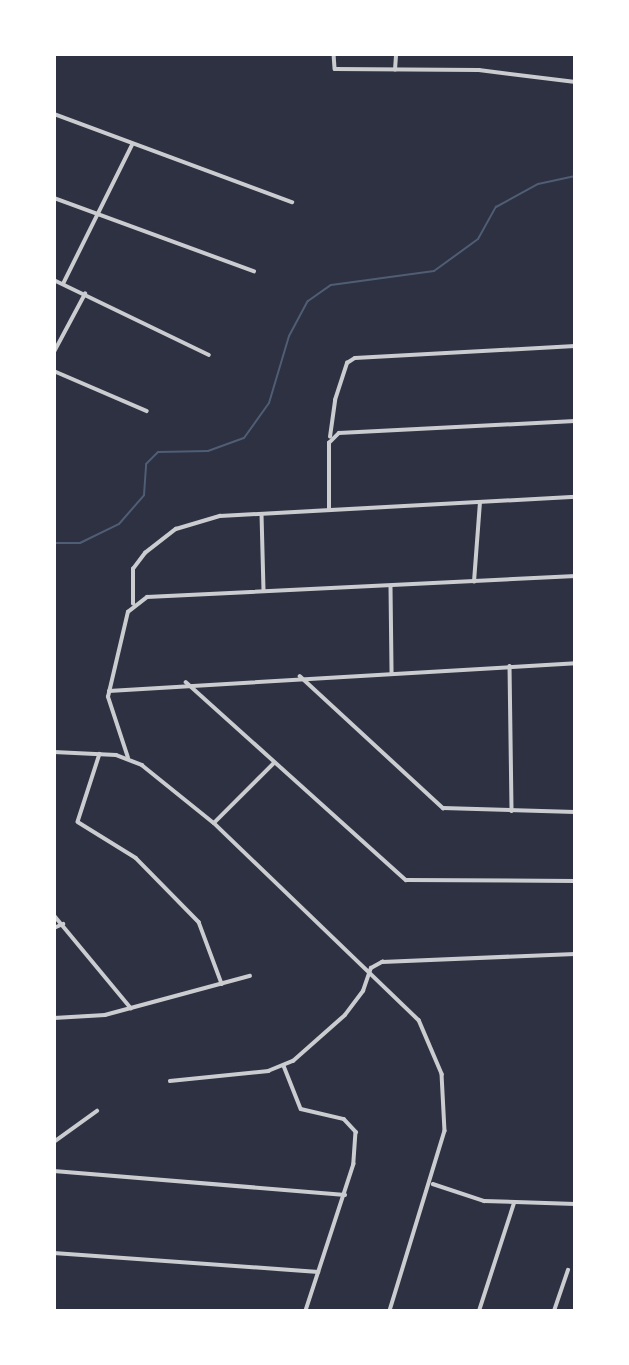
<!DOCTYPE html>
<html>
<head>
<meta charset="utf-8">
<style>
	body { margin:0 }
	#map { position:relative; width:629px; height:1365px; overflow:hidden; background:#2d3142; font-family:Commissioner,sans-serif }
	div>[style] { position:absolute }
	.stream>* { height:2px; margin:-1px; padding:0 1px; transform-origin:1px; border-radius:1px; background:#4f5d75 }
	.minor>* { height:3.5px; margin:-1.75px; padding:0 1.75px; transform-origin:1.75px; border-radius:1.75px; background:#caccd0 }
	.tertiary>* { height:3.5px; margin:-1.75px; padding:0 1.75px; transform-origin:1.75px; border-radius:1.75px; background:#caccd0 }
	span { translate:-50% -50%; white-space:nowrap; text-align:center; line-height:1.15; -webkit-text-stroke:7px #fff; paint-order:stroke }
	.frame { position:absolute; inset:0; border:56px solid #fff; pointer-events:none }
</style>
</head>
<body>
<div id="map">
	<div class="stream">
		<i style="left:54px;top:543px;width:26px"></i>
		<i style="left:80px;top:543px;width:43px;rotate:-26deg"></i>
		<i style="left:119px;top:524px;width:38px;rotate:-49deg"></i>
		<i style="left:144px;top:495px;width:31px;rotate:-86deg"></i>
		<i style="left:146px;top:464px;width:17px;rotate:-45deg"></i>
		<i style="left:158px;top:452px;width:50px;rotate:-1.1deg"></i>
		<i style="left:208px;top:451px;width:38px;rotate:-20deg"></i>
		<i style="left:244px;top:438px;width:43px;rotate:-54.5deg"></i>
		<i style="left:269px;top:403px;width:70px;rotate:-73.4deg"></i>
		<i style="left:289px;top:336px;width:40px;rotate:-62deg"></i>
		<i style="left:308px;top:301px;width:28px;rotate:-35deg"></i>
		<i style="left:331px;top:285px;width:104px;rotate:-7.7deg"></i>
		<i style="left:434px;top:271px;width:54px;rotate:-36deg"></i>
		<i style="left:478px;top:239px;width:37px;rotate:-61deg"></i>
		<i style="left:496px;top:207px;width:48px;rotate:-28.7deg"></i>
		<i style="left:538px;top:184px;width:38px;rotate:-12deg"></i>
	</div>
	<div class="minor">
		<i style="left:334px;top:54px;width:15px;rotate:86deg"></i>
		<i style="left:335px;top:69px;width:144px;rotate:0.4deg"></i>
		<i style="left:479px;top:70px;width:97px;rotate:7.1deg"></i>
		<i style="left:395px;top:70px;width:16px;rotate:-86deg"></i>
		<i style="left:54px;top:114px;width:254px;rotate:20.3deg"></i>
		<i style="left:54px;top:198px;width:213px;rotate:20.1deg"></i>
		<i style="left:54px;top:280px;width:172px;rotate:25.8deg"></i>
		<i style="left:63px;top:284px;width:155px;rotate:-63.6deg"></i>
		<i style="left:54px;top:352px;width:66px;rotate:-61.9deg"></i>
		<i style="left:54px;top:371px;width:101px;rotate:23.3deg"></i>
		<i style="left:330px;top:437px;width:37px;rotate:-82deg"></i>
		<i style="left:335px;top:400px;width:39px;rotate:-72deg"></i>
		<i style="left:347px;top:363px;width:9px;rotate:-32deg"></i>
		<i style="left:355px;top:358px;width:220px;rotate:-3.1deg"></i>
		<i style="left:329px;top:510px;width:67px;rotate:-90deg"></i>
		<i style="left:329px;top:443px;width:14px;rotate:-45deg"></i>
		<i style="left:339px;top:433px;width:236px;rotate:-2.9deg"></i>
		<i style="left:262px;top:514px;width:77px;rotate:88.5deg"></i>
		<i style="left:474px;top:582px;width:79px;rotate:-85.7deg"></i>
		<i style="left:391px;top:587px;width:85px;rotate:89.3deg"></i>
		<i style="left:133px;top:604px;width:35px;rotate:-90deg"></i>
		<i style="left:133px;top:569px;width:20px;rotate:-53deg"></i>
		<i style="left:145px;top:553px;width:39px;rotate:-38deg"></i>
		<i style="left:176px;top:529px;width:46px;rotate:-16.5deg"></i>
		<i style="left:220px;top:516px;width:356px;rotate:-3.1deg"></i>
		<i style="left:510px;top:666px;width:145px;rotate:89.2deg"></i>
		<i style="left:300px;top:676px;width:195px;rotate:42.7deg"></i>
		<i style="left:443px;top:808px;width:132px;rotate:1.7deg"></i>
		<i style="left:186px;top:682px;width:296px;rotate:42deg"></i>
		<i style="left:406px;top:880px;width:169px;rotate:0.3deg"></i>
		<i style="left:109px;top:691px;width:467px;rotate:-3.4deg"></i>
		<i style="left:100px;top:754px;width:71px;rotate:107.9deg"></i>
		<i style="left:78px;top:822px;width:68px;rotate:31.8deg"></i>
		<i style="left:136px;top:858px;width:90px;rotate:45.5deg"></i>
		<i style="left:199px;top:922px;width:66px;rotate:69.6deg"></i>
		<i style="left:128px;top:758px;width:64px;rotate:-108.2deg"></i>
		<i style="left:108px;top:697px;width:87px;rotate:-76.8deg"></i>
		<i style="left:128px;top:612px;width:24px;rotate:-38deg"></i>
		<i style="left:147px;top:597px;width:429px;rotate:-2.8deg"></i>
		<i style="left:214px;top:823px;width:85px;rotate:-45deg"></i>
		<i style="left:54px;top:915px;width:121px;rotate:50.4deg"></i>
		<i style="left:54px;top:928px;width:10px;rotate:-24deg"></i>
		<i style="left:54px;top:1018px;width:51px;rotate:-3.4deg"></i>
		<i style="left:105px;top:1015px;width:150px;rotate:-15.1deg"></i>
		<i style="left:284px;top:1066px;width:46px;rotate:68.4deg"></i>
		<i style="left:301px;top:1109px;width:44px;rotate:13.1deg"></i>
		<i style="left:344px;top:1119px;width:18px;rotate:47deg"></i>
		<i style="left:356px;top:1132px;width:32px;rotate:94deg"></i>
		<i style="left:354px;top:1164px;width:155px;rotate:108.1deg"></i>
		<i style="left:170px;top:1081px;width:99px;rotate:-5.8deg"></i>
		<i style="left:268px;top:1071px;width:27px;rotate:-22deg"></i>
		<i style="left:293px;top:1061px;width:69px;rotate:-41.5deg"></i>
		<i style="left:345px;top:1015px;width:30px;rotate:-53deg"></i>
		<i style="left:363px;top:991px;width:24px;rotate:-71deg"></i>
		<i style="left:371px;top:968px;width:13px;rotate:-29deg"></i>
		<i style="left:382px;top:962px;width:193px;rotate:-2.4deg"></i>
		<i style="left:54px;top:1142px;width:53px;rotate:-35.8deg"></i>
		<i style="left:54px;top:1171px;width:292px;rotate:4.7deg"></i>
		<i style="left:433px;top:1184px;width:54px;rotate:18.4deg"></i>
		<i style="left:484px;top:1201px;width:91px;rotate:1.9deg"></i>
		<i style="left:54px;top:1253px;width:265px;rotate:4.1deg"></i>
		<i style="left:479px;top:1311px;width:114px;rotate:-72deg"></i>
		<i style="left:554px;top:1311px;width:43px;rotate:-71.1deg"></i>
	</div>
	<div class="tertiary">
		<i style="left:54px;top:752px;width:62px;rotate:2.8deg"></i>
		<i style="left:116px;top:755px;width:28px;rotate:21deg"></i>
		<i style="left:142px;top:765px;width:92px;rotate:38.9deg"></i>
		<i style="left:214px;top:823px;width:284px;rotate:43.9deg"></i>
		<i style="left:419px;top:1020px;width:59px;rotate:66.9deg"></i>
		<i style="left:442px;top:1074px;width:57px;rotate:87deg"></i>
		<i style="left:445px;top:1131px;width:188px;rotate:107deg"></i>
	</div>
	<div class="frame"></div>
</div>
</body>
</html>
